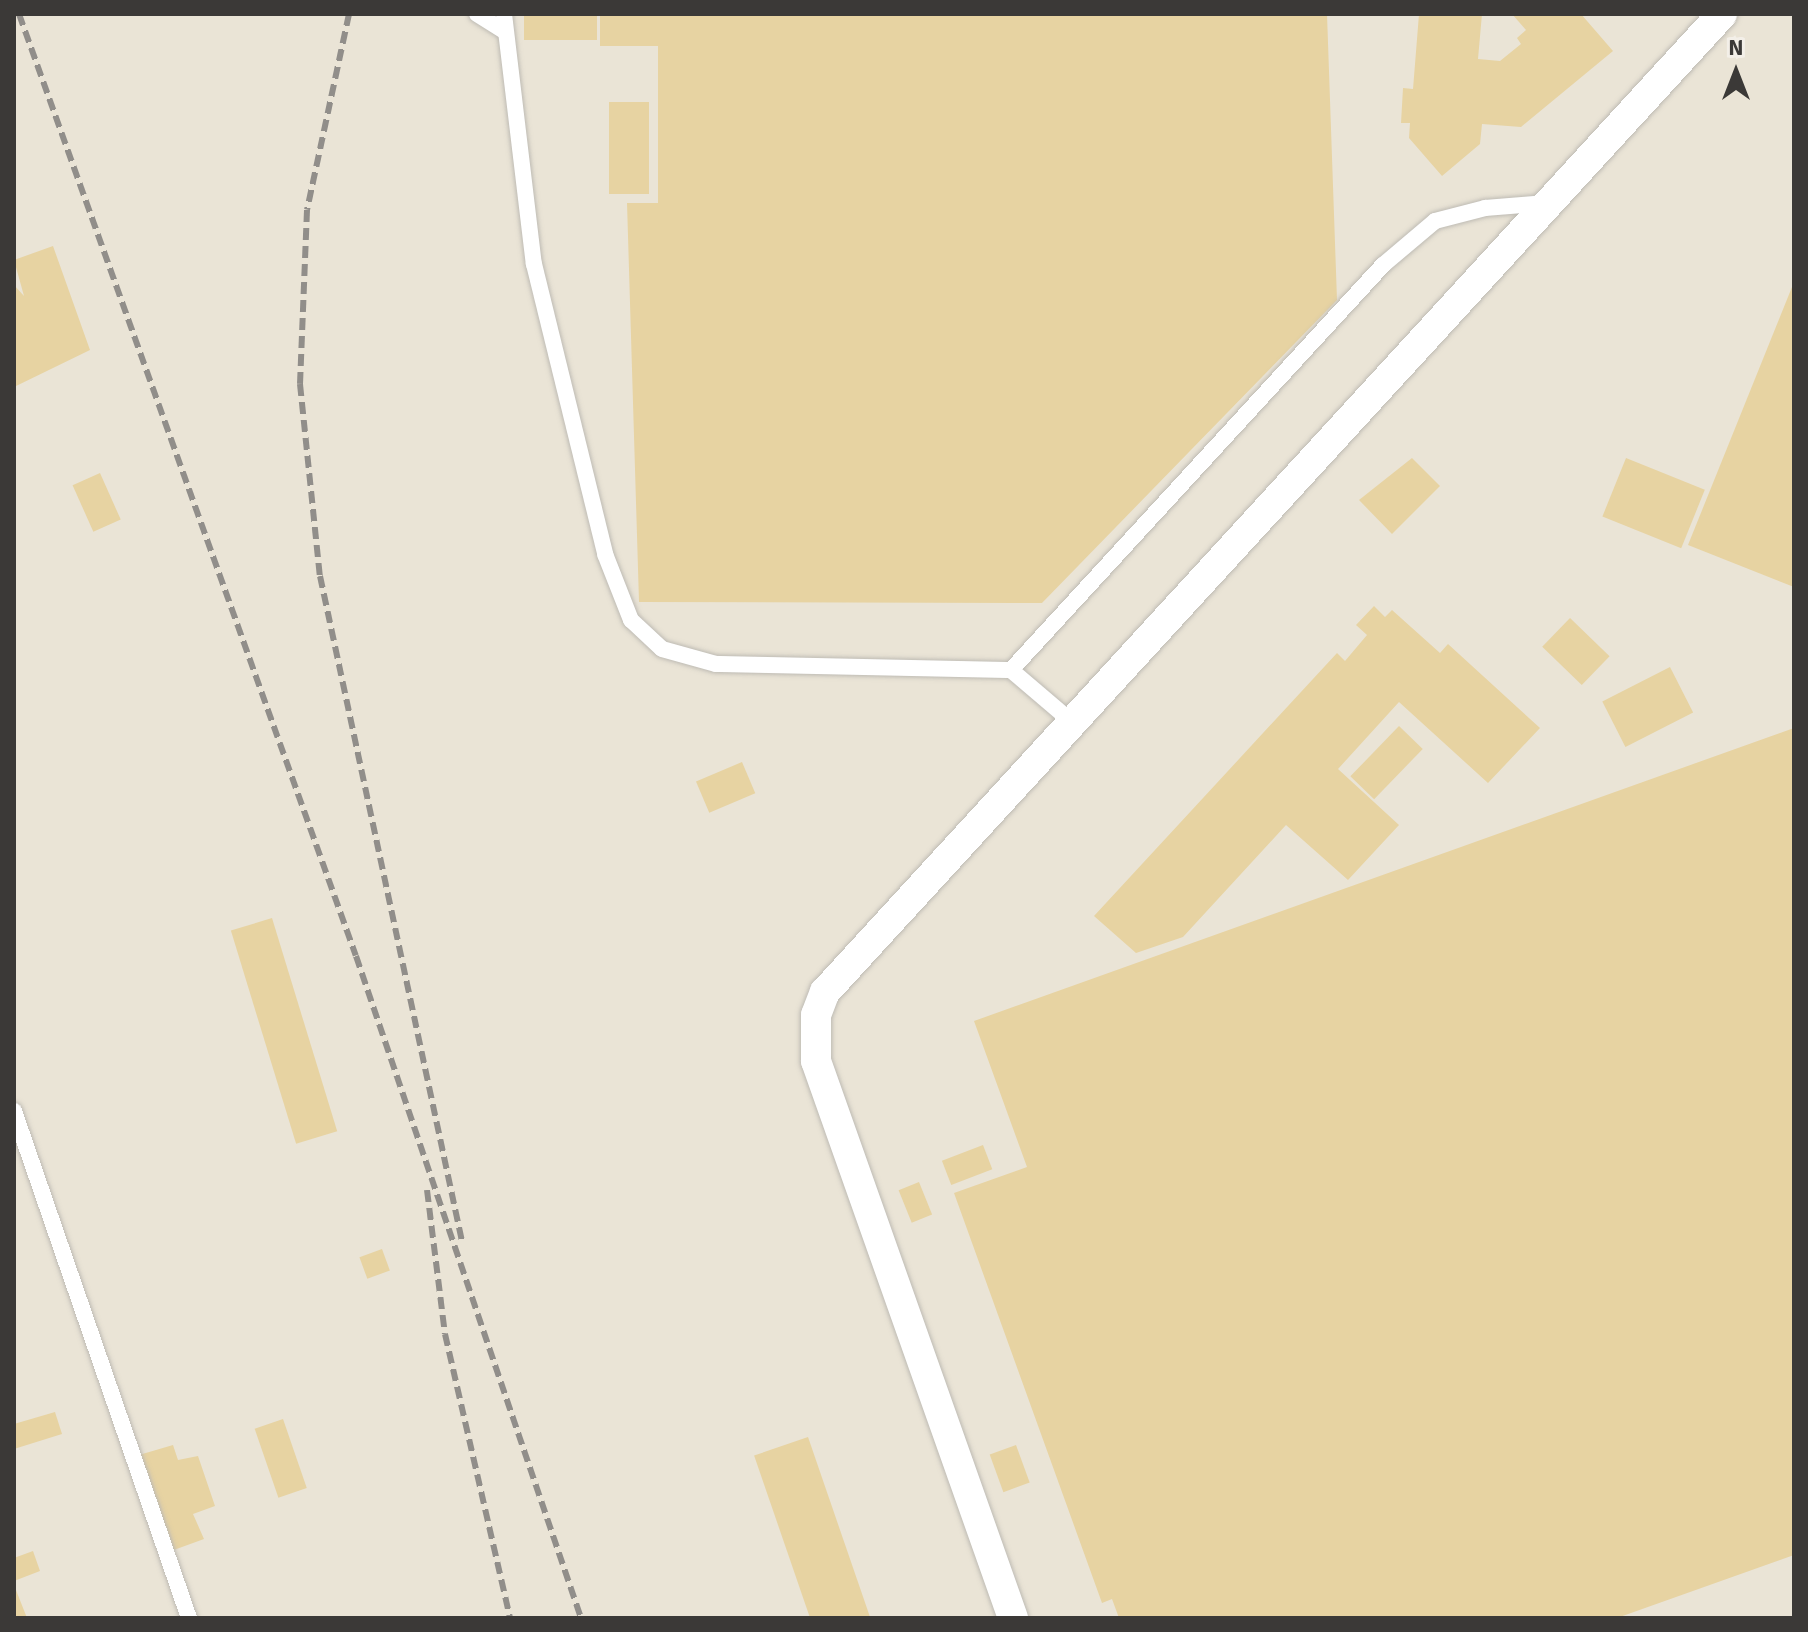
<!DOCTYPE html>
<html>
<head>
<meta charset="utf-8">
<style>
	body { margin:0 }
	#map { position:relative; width:1808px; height:1632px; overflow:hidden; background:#f3efe8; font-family:Signika,sans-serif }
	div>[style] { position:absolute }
	.built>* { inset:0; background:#eae4d6; transform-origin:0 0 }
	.building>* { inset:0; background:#e7d3a2; transform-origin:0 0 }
	.roads { filter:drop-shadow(0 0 2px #bebbb4) drop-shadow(0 0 2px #bebbb4) }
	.lane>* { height:16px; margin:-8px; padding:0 8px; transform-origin:8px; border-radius:8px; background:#fff }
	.street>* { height:30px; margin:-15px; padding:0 15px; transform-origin:15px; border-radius:15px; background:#fff }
	.rail>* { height:6px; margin-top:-3px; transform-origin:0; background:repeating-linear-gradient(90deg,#918e8a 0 12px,transparent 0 18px) }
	span { translate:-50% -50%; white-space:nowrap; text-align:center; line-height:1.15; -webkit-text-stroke:7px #f3efe8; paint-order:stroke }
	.frame { position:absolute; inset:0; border:16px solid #3b3937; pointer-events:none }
	.north { position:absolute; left:1696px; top:32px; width:80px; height:80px; -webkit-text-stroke:6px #f3efe8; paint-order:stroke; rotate:0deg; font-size:22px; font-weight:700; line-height:32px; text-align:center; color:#3b3937 }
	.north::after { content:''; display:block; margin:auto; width:28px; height:36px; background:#3b3937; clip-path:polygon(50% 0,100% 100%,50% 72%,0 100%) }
</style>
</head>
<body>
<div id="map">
	<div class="built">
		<i style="left:14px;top:14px;width:1780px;height:1604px"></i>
	</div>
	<div class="building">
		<i style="left:524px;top:14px;width:73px;height:26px"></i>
		<i style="clip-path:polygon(600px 14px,1327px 14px,1337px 300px,1042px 603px,639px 602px,627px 203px,658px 203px,658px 46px,600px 46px)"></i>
		<i style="clip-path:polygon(1419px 14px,1482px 14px,1478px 59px,1500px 61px,1521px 44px,1517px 38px,1526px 30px,1512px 14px,1581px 14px,1613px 51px,1521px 127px,1482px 124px,1480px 144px,1442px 176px,1409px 138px,1410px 123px,1401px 123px,1403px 88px,1413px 89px)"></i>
		<i style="left:609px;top:102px;width:40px;height:92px"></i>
		<i style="clip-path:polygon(53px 246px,90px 350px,14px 387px,14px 285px,24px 296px,14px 260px)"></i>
		<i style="clip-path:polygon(1794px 282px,1794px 587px,1688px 545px)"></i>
		<i style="clip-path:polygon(1412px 458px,1440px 486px,1392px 534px,1359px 500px)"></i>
		<i style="left:1626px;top:458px;width:85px;height:63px;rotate:22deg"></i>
		<i style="left:100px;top:473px;width:51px;height:30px;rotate:66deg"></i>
		<i style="clip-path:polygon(1374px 606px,1385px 617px,1392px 610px,1440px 653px,1448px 644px,1540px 728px,1488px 783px,1399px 702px,1338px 769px,1399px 825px,1348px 880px,1286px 825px,1183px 937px,1136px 953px,1094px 916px,1337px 653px,1345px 661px,1367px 635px,1356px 625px)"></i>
		<i style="left:1570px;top:618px;width:55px;height:40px;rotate:44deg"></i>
		<i style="left:1670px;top:667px;width:51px;height:76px;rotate:63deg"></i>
		<i style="left:1399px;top:726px;width:33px;height:70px;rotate:44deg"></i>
		<i style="clip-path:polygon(1794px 728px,1794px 1555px,1617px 1618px,1119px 1618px,1112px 1599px,1102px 1603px,954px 1193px,1027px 1167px,974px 1021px)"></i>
		<i style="left:742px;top:762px;width:34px;height:50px;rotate:67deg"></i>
		<i style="left:272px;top:918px;width:223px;height:43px;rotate:73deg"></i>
		<i style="left:983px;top:1145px;width:26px;height:44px;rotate:69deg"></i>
		<i style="left:919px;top:1182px;width:35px;height:22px;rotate:68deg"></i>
		<i style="left:382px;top:1249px;width:23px;height:24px;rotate:70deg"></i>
		<i style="clip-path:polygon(55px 1412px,62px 1434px,14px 1449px,14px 1424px)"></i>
		<i style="left:283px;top:1419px;width:73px;height:30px;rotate:71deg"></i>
		<i style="left:808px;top:1437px;width:191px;height:57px;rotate:71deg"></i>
		<i style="clip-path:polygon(173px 1445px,178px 1460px,198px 1456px,215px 1506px,193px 1514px,204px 1539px,171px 1551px,139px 1455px)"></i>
		<i style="left:1016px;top:1445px;width:40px;height:28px;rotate:70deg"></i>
		<i style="clip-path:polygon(33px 1551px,40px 1571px,14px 1581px,14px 1558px)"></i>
		<i style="clip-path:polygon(14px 1585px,27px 1618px,14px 1618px)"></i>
	</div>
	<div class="roads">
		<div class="lane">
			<i style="left:477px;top:14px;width:31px;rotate:32deg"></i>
			<i style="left:504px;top:14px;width:252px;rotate:83.2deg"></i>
			<i style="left:534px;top:264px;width:299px;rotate:76.2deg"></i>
			<i style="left:605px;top:554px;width:71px;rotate:68.5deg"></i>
			<i style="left:631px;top:620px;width:42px;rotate:43.1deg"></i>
			<i style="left:662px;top:649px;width:56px;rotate:15.5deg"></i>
			<i style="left:716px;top:664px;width:295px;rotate:1.2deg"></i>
			<i style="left:1011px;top:670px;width:550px;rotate:-47.43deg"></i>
			<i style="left:1383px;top:265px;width:68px;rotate:-40.2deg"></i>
			<i style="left:1435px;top:221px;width:52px;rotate:-14.6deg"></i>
			<i style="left:1485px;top:208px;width:62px;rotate:-4.6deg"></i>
			<i style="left:1011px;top:670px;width:82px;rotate:40.5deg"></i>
			<i style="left:14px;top:1111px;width:536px;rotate:70.96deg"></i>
		</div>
		<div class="street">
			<i style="left:1013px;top:1618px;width:591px;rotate:-109.48deg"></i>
			<i style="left:816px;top:1061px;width:46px;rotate:-90deg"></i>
			<i style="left:816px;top:1015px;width:25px;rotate:-69deg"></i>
			<i style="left:825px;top:992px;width:1327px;rotate:-47.47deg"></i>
		</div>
	</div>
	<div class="rail">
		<i style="left:19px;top:14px;width:1000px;rotate:70.32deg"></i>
		<i style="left:356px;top:956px;width:699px;rotate:71.23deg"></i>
		<i style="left:349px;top:14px;width:200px;rotate:102.1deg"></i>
		<i style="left:307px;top:210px;width:174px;rotate:92.3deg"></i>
		<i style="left:300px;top:384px;width:193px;rotate:84.1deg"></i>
		<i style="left:320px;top:576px;width:680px;rotate:77.95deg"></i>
		<i style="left:427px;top:1190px;width:145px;rotate:82.9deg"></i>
		<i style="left:445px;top:1334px;width:291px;rotate:77.1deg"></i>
	</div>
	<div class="frame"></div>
	<div class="north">N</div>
</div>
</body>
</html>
